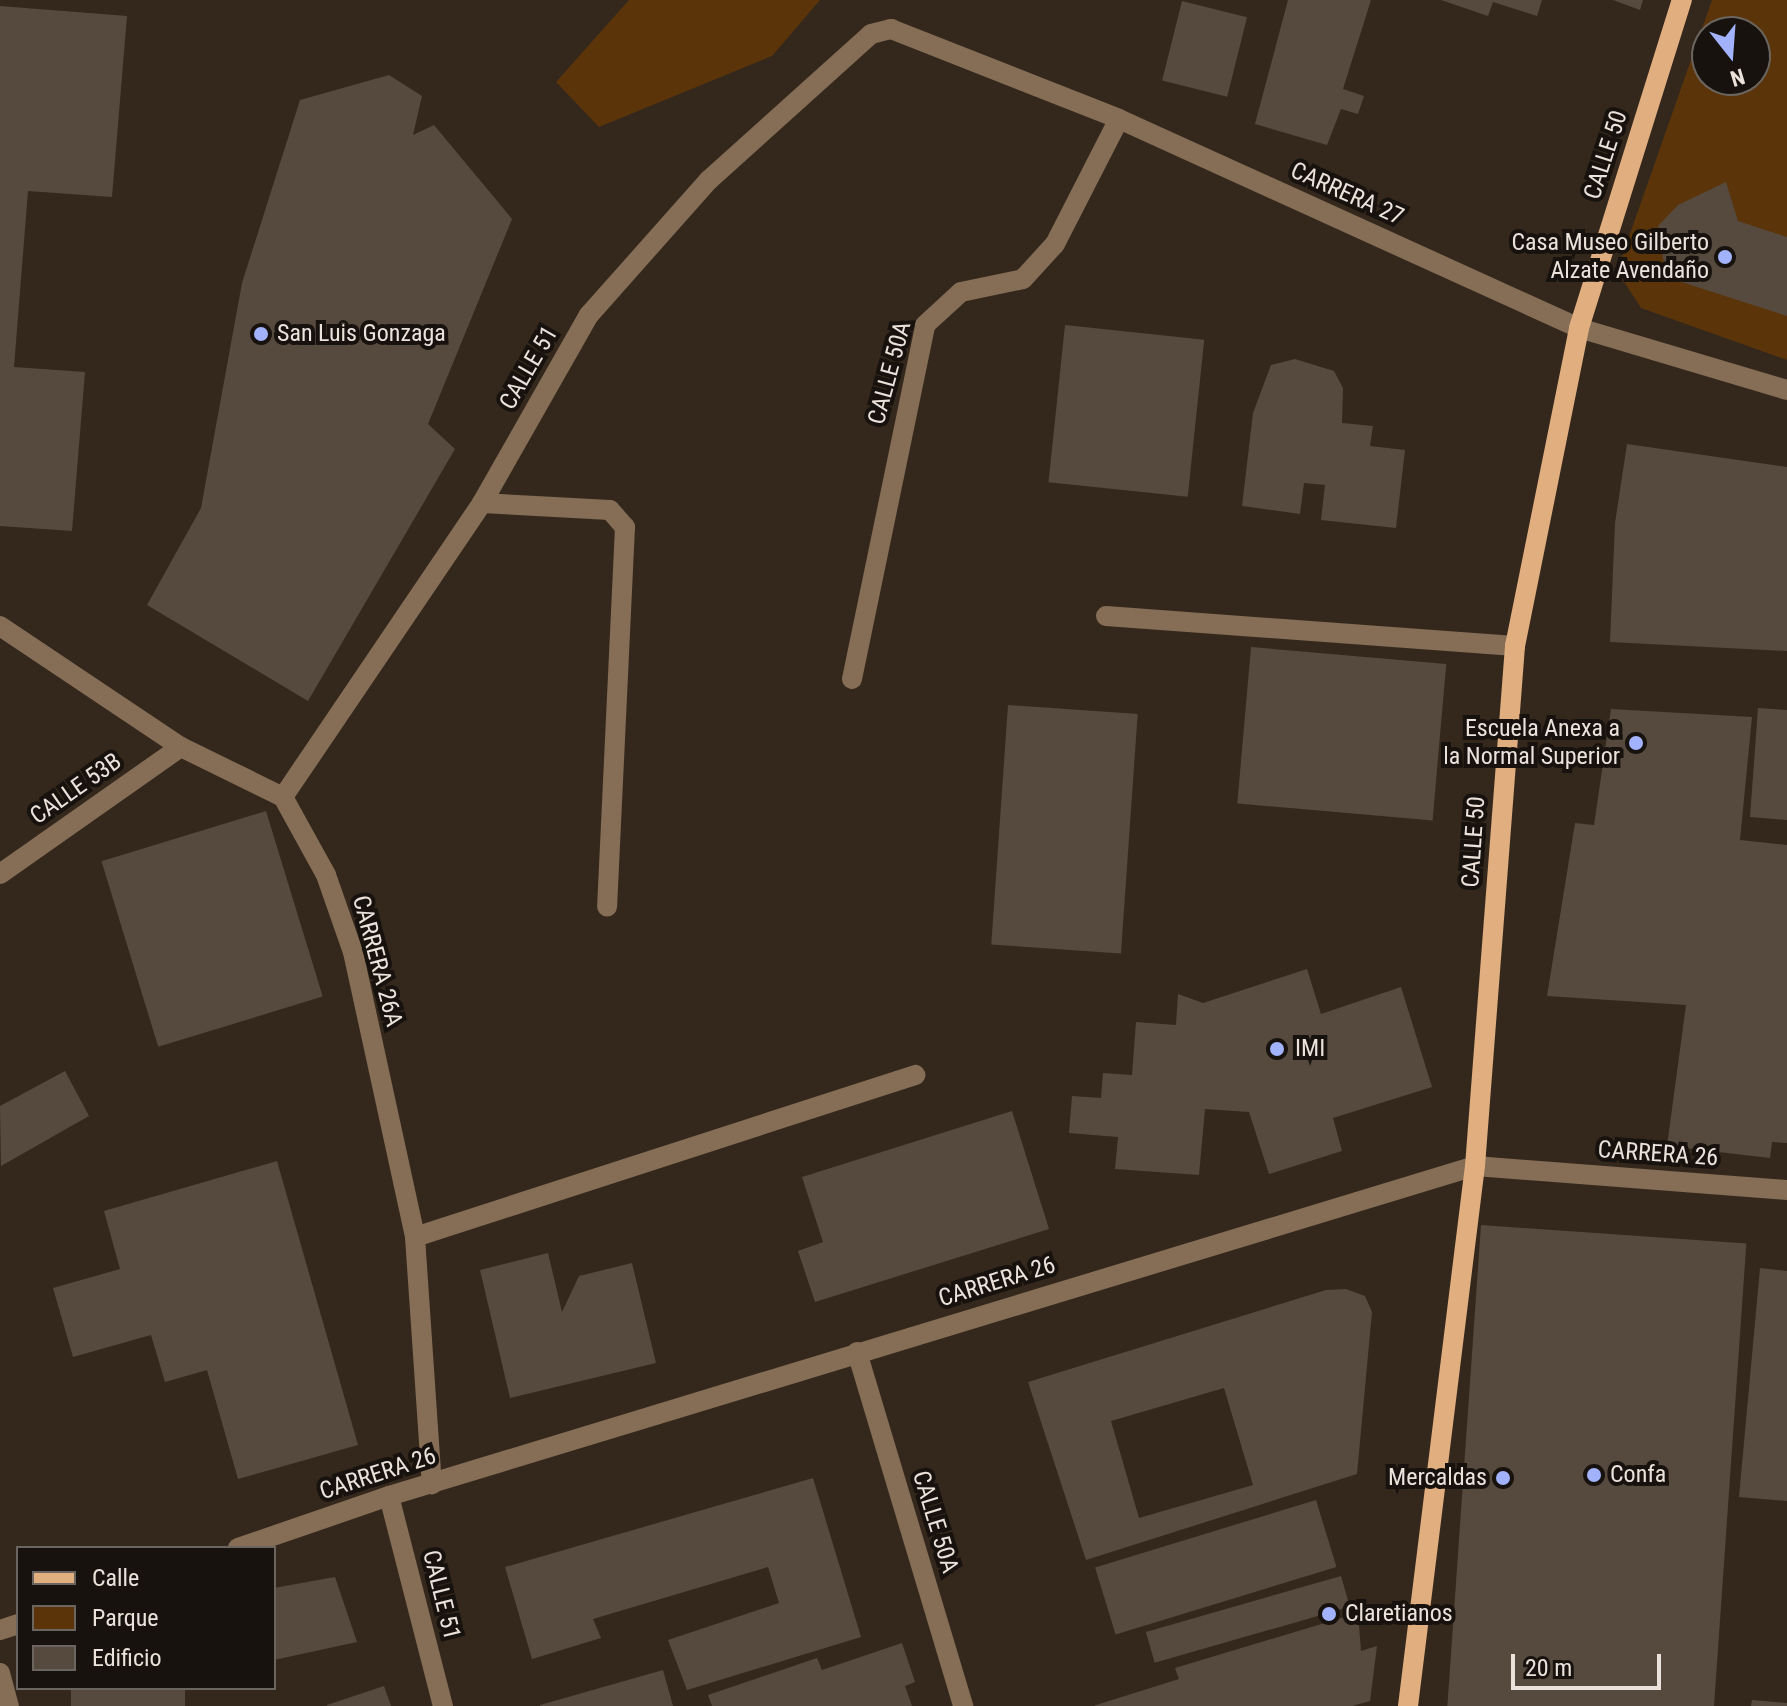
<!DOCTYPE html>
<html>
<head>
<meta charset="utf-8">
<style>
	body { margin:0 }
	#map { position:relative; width:1787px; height:1706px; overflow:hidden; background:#34281d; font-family:"Roboto Condensed",sans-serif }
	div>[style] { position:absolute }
	.green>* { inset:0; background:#5b3509 }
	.building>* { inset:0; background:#56493d; transform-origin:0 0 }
	.minor>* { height:20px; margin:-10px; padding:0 10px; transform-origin:10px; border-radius:10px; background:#856d56 }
	.major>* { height:20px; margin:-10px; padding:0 10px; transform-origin:10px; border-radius:10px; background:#e1ae7f }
	.dots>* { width:22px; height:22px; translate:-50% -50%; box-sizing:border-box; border:4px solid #17120d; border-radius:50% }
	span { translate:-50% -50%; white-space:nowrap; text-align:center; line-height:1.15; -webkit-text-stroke:8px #17120d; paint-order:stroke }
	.street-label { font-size:24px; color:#eae2db }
	.poi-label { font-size:24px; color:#eae2db }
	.right { translate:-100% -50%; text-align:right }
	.left { translate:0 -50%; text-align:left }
	.legend { position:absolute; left:16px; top:1546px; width:260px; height:144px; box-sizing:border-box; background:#17120d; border:2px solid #6b655f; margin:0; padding:10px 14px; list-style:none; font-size:24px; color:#eae2db }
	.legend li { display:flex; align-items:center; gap:16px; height:40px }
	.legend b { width:40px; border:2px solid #6b655f }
	.north { position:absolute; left:1691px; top:16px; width:80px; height:80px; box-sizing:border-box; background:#17120d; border:2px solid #6b655f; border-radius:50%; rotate:163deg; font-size:22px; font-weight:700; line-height:32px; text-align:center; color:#eae2db }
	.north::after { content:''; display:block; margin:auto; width:28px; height:36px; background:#a2b2fd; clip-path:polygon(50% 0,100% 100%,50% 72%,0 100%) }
	.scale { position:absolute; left:1511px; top:1654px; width:150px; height:36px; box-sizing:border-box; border:4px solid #eae2db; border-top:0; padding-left:10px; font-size:24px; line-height:28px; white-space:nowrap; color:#eae2db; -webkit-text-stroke:6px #17120d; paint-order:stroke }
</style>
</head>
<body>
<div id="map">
	<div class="green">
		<i style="clip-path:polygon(629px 0,820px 0,772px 56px,599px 127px,556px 82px)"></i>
		<i style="clip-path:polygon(evenodd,1712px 0,1787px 0,1787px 360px,1641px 308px,1617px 271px,1712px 0,1707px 32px,1755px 32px,1755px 80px,1707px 80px,1707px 32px)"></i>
	</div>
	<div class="building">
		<i style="clip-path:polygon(1288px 0,1371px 0,1343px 89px,1364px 96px,1358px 114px,1341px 109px,1327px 145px,1255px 124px)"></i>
		<i style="clip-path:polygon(1441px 0,1542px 0,1537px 16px,1493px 2px,1488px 16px)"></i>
		<i style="clip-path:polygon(1613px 0,1643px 0,1640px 10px)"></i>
		<i style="left:1182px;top:1px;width:67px;height:82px;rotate:14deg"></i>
		<i style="clip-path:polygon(0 6px,127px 16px,112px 197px,28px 191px,14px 367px,85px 372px,72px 531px,0 526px)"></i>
		<i style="clip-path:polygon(389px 75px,422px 96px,413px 135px,434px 125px,512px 219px,428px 424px,455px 449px,308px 701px,147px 605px,201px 508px,242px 283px,300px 100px)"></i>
		<i style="clip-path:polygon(1726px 182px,1738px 221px,1787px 237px,1787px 316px,1666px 277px,1658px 226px,1678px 205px)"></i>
		<i style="left:1065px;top:325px;width:140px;height:158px;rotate:6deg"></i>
		<i style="clip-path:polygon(1295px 359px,1334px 371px,1343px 388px,1342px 423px,1373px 426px,1370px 446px,1405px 450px,1396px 528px,1321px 520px,1325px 485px,1304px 483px,1300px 514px,1242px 506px,1253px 413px,1271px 365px)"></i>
		<i style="clip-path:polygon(1627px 444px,1787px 467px,1787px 651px,1610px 642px,1615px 523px)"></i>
		<i style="left:1251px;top:647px;width:196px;height:157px;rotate:5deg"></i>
		<i style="left:1008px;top:705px;width:130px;height:240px;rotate:4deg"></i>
		<i style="clip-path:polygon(1758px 708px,1787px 710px,1787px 820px,1750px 817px)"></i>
		<i style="clip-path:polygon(1611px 709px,1752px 717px,1740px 840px,1787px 845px,1787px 1143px,1772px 1142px,1770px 1158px,1667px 1146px,1686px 1005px,1547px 996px,1575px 823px,1594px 825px)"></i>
		<i style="left:266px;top:811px;width:194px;height:172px;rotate:73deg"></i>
		<i style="clip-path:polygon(1307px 969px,1321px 1014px,1401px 987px,1432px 1087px,1333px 1118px,1342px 1151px,1269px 1174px,1249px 1112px,1205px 1109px,1199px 1175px,1115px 1169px,1118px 1137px,1069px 1133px,1072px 1096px,1101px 1098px,1103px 1073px,1132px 1075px,1136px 1022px,1176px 1025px,1178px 994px,1203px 1003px)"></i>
		<i style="clip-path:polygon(65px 1071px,89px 1116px,1px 1166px,0 1106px)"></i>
		<i style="clip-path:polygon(1012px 1111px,1049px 1229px,815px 1302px,798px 1251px,823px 1242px,802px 1177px)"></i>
		<i style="clip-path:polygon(277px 1161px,358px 1445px,238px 1479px,207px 1370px,165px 1382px,151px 1335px,73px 1357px,53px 1288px,120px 1269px,104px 1211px)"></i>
		<i style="left:1481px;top:1225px;width:266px;height:483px;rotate:4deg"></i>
		<i style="clip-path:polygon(548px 1253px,562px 1312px,579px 1276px,632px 1263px,656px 1363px,510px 1398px,480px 1270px)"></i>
		<i style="clip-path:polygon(1760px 1268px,1787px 1271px,1787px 1501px,1739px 1497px)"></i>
		<i style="clip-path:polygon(evenodd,1346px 1289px,1365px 1296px,1372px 1312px,1357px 1474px,1086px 1560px,1028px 1382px,1326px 1290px,1346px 1289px,1224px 1388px,1253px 1485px,1139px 1518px,1111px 1421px,1224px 1388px)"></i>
		<i style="clip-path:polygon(813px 1478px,861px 1637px,687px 1690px,668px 1640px,779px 1603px,768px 1567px,593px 1619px,601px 1638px,532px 1659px,505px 1567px)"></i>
		<i style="left:1316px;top:1500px;width:70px;height:231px;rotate:73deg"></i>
		<i style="left:1341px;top:1576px;width:32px;height:203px;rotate:74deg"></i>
		<i style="clip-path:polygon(335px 1577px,357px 1642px,274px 1660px,274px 1588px)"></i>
		<i style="clip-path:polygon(1358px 1613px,1361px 1651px,1377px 1646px,1370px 1701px,1352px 1706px,1093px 1706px,1179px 1679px,1175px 1668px)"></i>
		<i style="clip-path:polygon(902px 1643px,915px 1682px,905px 1686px,912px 1706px,712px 1706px,708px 1695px,817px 1658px,822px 1670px)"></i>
		<i style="clip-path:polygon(663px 1670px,673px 1706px,540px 1706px,540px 1705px)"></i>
		<i style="clip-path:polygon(384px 1686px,391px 1706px,327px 1706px,327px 1705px)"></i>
		<i style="left:71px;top:1688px;width:114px;height:18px"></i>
		<i style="clip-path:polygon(1752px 1700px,1787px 1703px,1787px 1706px,1751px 1706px)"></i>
	</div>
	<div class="minor">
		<i style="left:482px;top:503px;width:128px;rotate:3.1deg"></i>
		<i style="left:610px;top:510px;width:23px;rotate:49deg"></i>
		<i style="left:625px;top:527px;width:380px;rotate:92.7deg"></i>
		<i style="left:1106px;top:616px;width:410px;rotate:4.2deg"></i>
		<i style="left:0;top:626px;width:218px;rotate:33.8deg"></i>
		<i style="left:181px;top:747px;width:114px;rotate:26.1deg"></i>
		<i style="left:283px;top:797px;width:89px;rotate:61.1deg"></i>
		<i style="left:326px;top:875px;width:82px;rotate:70.7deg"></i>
		<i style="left:353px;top:952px;width:292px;rotate:77.7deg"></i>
		<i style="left:415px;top:1237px;width:248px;rotate:86.1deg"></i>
		<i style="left:852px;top:679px;width:361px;rotate:-78.3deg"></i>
		<i style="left:925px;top:325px;width:49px;rotate:-42.5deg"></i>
		<i style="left:961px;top:292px;width:63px;rotate:-11.8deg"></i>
		<i style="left:1023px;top:279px;width:47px;rotate:-47.6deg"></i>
		<i style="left:1055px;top:244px;width:140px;rotate:-62.9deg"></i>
		<i style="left:283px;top:797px;width:355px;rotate:-55.9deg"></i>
		<i style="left:482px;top:503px;width:216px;rotate:-60.4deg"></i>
		<i style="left:589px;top:315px;width:181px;rotate:-48.4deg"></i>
		<i style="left:709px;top:180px;width:218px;rotate:-42deg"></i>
		<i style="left:871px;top:34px;width:21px;rotate:-14deg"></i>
		<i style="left:891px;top:29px;width:245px;rotate:21.5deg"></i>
		<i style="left:1119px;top:119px;width:505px;rotate:24.43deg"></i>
		<i style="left:1579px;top:328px;width:217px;rotate:16.6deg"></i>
		<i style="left:0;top:874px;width:221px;rotate:-35.1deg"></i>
		<i style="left:415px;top:1237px;width:526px;rotate:-17.95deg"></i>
		<i style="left:857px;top:1352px;width:370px;rotate:73.3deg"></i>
		<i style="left:389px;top:1496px;width:217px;rotate:75.6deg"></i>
		<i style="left:238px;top:1548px;width:160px;rotate:-19deg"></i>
		<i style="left:389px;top:1496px;width:1135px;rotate:-16.9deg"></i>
		<i style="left:1475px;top:1166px;width:313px;rotate:4.4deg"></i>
		<i style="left:0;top:1630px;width:19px;rotate:-18deg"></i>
		<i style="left:0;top:1673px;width:34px;rotate:75deg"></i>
	</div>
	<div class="major">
		<i style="left:1408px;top:1706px;width:544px;rotate:-82.93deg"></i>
		<i style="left:1475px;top:1166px;width:522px;rotate:-85.6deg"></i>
		<i style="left:1515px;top:646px;width:324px;rotate:-78.6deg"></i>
		<i style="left:1579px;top:328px;width:344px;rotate:-72.6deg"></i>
	</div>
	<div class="dots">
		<i style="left:1725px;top:257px;background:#a2b2fd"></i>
		<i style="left:261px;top:334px;background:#a2b2fd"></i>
		<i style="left:1636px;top:743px;background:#a2b2fd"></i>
		<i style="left:1277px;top:1049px;background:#a2b2fd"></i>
		<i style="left:1594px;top:1475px;background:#a2b2fd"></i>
		<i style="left:1503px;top:1478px;background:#a2b2fd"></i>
		<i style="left:1329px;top:1614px;background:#a2b2fd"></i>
	</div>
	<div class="street-label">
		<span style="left:1606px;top:155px;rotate:-72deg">CALLE 50</span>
		<span style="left:1347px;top:194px;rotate:24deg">CARRERA 27</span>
		<span style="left:529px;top:368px;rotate:-60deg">CALLE 51</span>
		<span style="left:890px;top:373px;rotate:-75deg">CALLE 50A</span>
		<span style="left:76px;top:789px;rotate:-35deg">CALLE 53B</span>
		<span style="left:1474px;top:842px;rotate:-86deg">CALLE 50</span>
		<span style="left:377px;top:961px;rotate:75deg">CARRERA 26A</span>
		<span style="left:1658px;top:1154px;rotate:4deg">CARRERA 26</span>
		<span style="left:997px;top:1282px;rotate:-17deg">CARRERA 26</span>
		<span style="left:378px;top:1474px;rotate:-18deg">CARRERA 26</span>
		<span style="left:935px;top:1522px;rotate:73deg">CALLE 50A</span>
		<span style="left:441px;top:1595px;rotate:76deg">CALLE 51</span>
	</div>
	<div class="poi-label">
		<span class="right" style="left:1709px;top:257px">Casa Museo Gilberto<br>Alzate Avendaño</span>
		<span class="left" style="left:277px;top:334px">San Luis Gonzaga</span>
		<span class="right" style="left:1620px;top:743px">Escuela Anexa a<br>la Normal Superior</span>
		<span class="left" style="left:1295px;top:1049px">IMI</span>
		<span class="left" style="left:1610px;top:1475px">Confa</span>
		<span class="right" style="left:1487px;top:1478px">Mercaldas</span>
		<span class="left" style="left:1345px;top:1614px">Claretianos</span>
	</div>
	<ul class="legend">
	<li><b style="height:10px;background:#e1ae7f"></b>Calle</li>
	<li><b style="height:22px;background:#5b3509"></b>Parque</li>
	<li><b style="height:22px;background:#56493d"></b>Edificio</li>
	</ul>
	<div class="north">N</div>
	<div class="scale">20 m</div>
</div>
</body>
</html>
